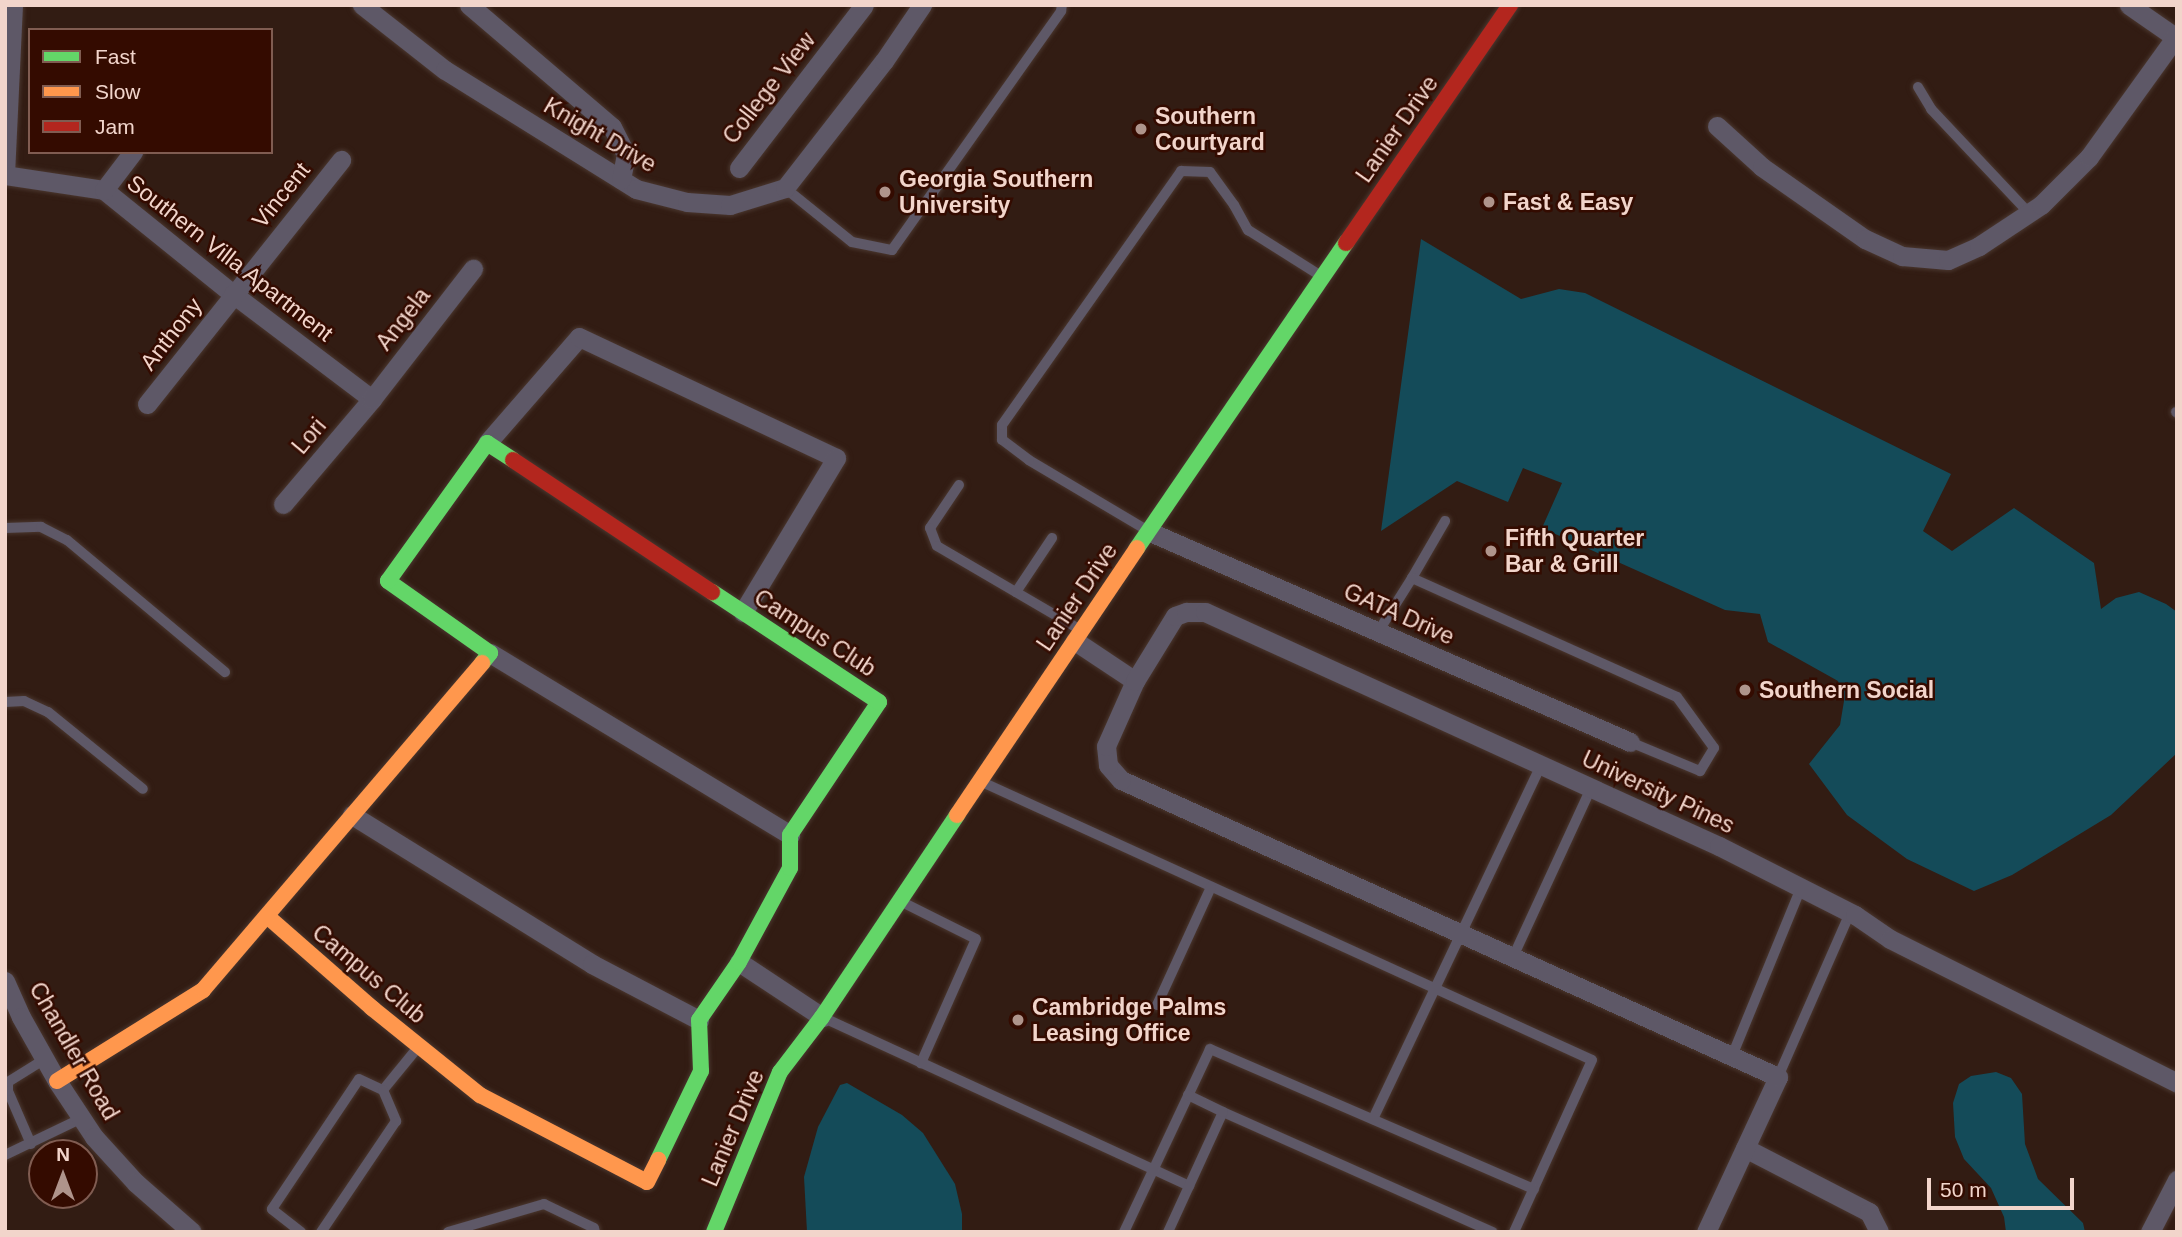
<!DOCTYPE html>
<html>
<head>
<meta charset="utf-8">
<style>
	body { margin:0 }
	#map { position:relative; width:2182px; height:1237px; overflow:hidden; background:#321c13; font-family:Helvetica,sans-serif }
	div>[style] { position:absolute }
	.water>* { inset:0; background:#144b59 }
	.roads { filter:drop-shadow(0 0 2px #4a372f) drop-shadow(0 0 2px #4a372f) }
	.lane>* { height:10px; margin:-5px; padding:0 5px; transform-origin:5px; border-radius:5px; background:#5e5867 }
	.street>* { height:19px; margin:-9.5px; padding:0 9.5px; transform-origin:9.5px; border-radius:9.5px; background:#5e5867 }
	.fast>* { height:16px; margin:-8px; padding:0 8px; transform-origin:8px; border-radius:8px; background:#63d668 }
	.slow>* { height:16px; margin:-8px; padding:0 8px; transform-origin:8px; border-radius:8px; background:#ff974d }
	.jam>* { height:16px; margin:-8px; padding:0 8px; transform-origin:8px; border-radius:8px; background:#b3261e }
	.dots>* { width:19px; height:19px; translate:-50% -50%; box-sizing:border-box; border:4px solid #340b00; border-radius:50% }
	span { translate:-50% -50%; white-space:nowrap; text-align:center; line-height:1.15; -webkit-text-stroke:5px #340b00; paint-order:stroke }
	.street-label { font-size:23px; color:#f2d5cb }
	.poi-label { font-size:23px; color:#f2d5cb; font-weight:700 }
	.left { translate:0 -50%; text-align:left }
	.frame { position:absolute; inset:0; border:7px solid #f2d5cb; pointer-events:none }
	.legend { position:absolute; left:28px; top:28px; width:245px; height:126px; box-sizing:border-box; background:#340b00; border:2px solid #805c51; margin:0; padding:9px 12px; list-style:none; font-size:21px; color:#f2d5cb }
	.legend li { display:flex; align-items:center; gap:14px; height:35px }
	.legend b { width:35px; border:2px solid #805c51 }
	.north { position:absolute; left:28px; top:1139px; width:70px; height:70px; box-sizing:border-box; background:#340b00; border:2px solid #805c51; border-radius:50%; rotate:0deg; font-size:19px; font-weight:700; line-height:28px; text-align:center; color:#f2d5cb }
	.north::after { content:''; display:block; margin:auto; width:24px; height:32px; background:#af948b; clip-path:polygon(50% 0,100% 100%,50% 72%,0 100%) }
	.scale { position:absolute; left:1927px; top:1178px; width:147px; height:32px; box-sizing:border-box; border:4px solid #f2d5cb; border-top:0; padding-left:9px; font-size:21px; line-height:24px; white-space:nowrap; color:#f2d5cb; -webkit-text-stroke:5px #340b00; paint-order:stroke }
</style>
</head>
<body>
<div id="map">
	<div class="water">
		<i style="clip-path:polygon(1421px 239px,1521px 299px,1559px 289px,1585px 293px,1951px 474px,1923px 531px,1952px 551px,2014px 508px,2094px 563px,2101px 609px,2116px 598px,2139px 592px,2166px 604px,2177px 612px,2177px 753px,2111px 815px,2012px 875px,1974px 891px,1907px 859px,1847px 815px,1809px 764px,1840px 725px,1844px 701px,1838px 681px,1768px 642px,1760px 614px,1725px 610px,1542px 528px,1562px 483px,1523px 468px,1508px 502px,1457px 481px,1381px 531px)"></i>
		<i style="clip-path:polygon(1996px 1072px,2011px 1078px,2022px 1094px,2025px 1144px,2038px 1179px,2083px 1223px,2085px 1232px,2006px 1232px,2004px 1217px,1991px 1188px,1964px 1159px,1955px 1137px,1953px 1103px,1959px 1084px,1971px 1076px)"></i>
		<i style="clip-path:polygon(847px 1083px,902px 1115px,923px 1133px,955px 1184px,962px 1214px,962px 1232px,807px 1232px,804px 1177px,818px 1127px,840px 1085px)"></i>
	</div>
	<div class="roads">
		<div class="lane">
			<i style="left:1918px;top:87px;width:26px;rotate:59deg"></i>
			<i style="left:1931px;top:109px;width:143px;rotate:46.7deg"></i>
			<i style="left:785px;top:188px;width:86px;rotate:38.9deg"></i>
			<i style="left:852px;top:242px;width:41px;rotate:11.3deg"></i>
			<i style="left:892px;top:250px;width:293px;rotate:-54.7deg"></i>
			<i style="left:1061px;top:11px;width:6px;rotate:-81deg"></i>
			<i style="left:2176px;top:412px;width:1px;rotate:45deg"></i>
			<i style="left:959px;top:485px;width:52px;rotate:124deg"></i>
			<i style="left:930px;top:528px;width:19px;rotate:69deg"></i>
			<i style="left:937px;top:546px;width:164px;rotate:30.3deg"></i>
			<i style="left:5px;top:528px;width:36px;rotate:-2deg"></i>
			<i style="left:41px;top:527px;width:29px;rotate:27deg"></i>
			<i style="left:67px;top:540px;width:206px;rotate:39.9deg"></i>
			<i style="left:1145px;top:529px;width:135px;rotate:-149.3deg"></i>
			<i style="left:1029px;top:460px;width:34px;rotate:-143deg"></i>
			<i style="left:1002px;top:440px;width:15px;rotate:-90deg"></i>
			<i style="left:1002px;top:425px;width:311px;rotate:-54.8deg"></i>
			<i style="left:1181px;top:171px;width:29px;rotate:2deg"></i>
			<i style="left:1210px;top:172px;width:41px;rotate:54deg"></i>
			<i style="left:1234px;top:205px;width:29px;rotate:61deg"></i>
			<i style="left:1248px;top:230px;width:86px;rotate:32.2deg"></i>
			<i style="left:1412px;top:578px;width:66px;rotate:-59.9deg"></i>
			<i style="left:1016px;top:592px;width:65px;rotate:-56.3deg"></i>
			<i style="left:1378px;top:632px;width:64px;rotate:-57.8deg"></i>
			<i style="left:1412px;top:578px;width:290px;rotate:24.2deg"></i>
			<i style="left:1677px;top:697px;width:63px;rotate:54deg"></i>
			<i style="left:1714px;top:748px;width:27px;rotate:121deg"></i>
			<i style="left:1700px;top:771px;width:76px;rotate:-157.5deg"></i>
			<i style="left:5px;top:702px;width:19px;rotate:-3deg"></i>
			<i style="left:24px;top:701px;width:26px;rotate:25deg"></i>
			<i style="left:48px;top:712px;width:122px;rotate:39deg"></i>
			<i style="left:982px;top:782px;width:670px;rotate:24.5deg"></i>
			<i style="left:1592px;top:1060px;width:189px;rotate:114.4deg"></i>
			<i style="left:904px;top:903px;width:80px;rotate:26.6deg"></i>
			<i style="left:976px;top:939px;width:136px;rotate:113.9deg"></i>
			<i style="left:1513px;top:957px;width:186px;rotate:-65.2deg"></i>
			<i style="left:1157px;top:1005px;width:130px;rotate:-65.4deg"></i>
			<i style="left:824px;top:1018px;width:402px;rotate:24.7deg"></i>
			<i style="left:1732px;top:1056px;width:182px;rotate:-67.7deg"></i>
			<i style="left:1778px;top:1077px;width:179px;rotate:-66.3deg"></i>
			<i style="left:383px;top:1090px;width:57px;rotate:-50.7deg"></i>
			<i style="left:1223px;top:1112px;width:295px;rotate:24deg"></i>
			<i style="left:1373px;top:1119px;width:392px;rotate:-64.6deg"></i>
			<i style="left:31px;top:1144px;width:58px;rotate:-113.5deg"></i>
			<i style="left:8px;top:1091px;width:9px;rotate:-90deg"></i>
			<i style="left:8px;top:1082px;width:44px;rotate:-31.9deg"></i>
			<i style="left:5px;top:1155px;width:85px;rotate:-25.7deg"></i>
			<i style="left:301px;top:1232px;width:37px;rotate:-142deg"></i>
			<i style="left:272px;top:1209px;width:156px;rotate:-56.2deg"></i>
			<i style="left:359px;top:1079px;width:26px;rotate:25deg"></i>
			<i style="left:383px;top:1090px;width:34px;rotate:67deg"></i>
			<i style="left:396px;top:1121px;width:134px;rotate:124deg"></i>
			<i style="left:448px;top:1232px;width:100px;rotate:-16.3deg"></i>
			<i style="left:544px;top:1204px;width:55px;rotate:25.6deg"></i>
			<i style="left:594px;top:1228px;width:4px;rotate:76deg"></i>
			<i style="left:1124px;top:1232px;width:202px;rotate:-64.8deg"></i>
			<i style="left:1210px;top:1049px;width:353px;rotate:23.4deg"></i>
			<i style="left:1168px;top:1232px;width:132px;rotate:-65.4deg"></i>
			<i style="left:1223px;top:1112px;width:39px;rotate:-154deg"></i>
		</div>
		<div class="street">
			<i style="left:362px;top:5px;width:105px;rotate:38.1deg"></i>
			<i style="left:445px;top:70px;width:225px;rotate:31.9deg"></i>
			<i style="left:636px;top:189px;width:53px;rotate:14.3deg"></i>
			<i style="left:687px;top:202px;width:43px;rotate:4deg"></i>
			<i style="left:730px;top:205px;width:58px;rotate:-17.2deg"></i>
			<i style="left:785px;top:188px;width:161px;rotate:-52.1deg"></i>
			<i style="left:884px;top:61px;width:68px;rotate:-55.8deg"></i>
			<i style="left:469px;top:5px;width:188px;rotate:40.5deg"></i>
			<i style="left:612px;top:127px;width:30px;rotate:63deg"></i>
			<i style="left:626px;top:154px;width:26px;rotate:101deg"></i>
			<i style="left:2129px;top:5px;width:56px;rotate:34.8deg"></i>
			<i style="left:1717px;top:126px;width:61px;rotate:42.3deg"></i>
			<i style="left:1762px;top:167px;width:126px;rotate:35deg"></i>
			<i style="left:1865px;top:239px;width:41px;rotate:24.7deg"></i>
			<i style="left:1902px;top:256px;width:46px;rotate:5deg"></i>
			<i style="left:1948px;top:260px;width:34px;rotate:-24deg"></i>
			<i style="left:1979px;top:246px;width:74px;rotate:-33.5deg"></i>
			<i style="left:2041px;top:205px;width:68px;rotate:-45deg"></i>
			<i style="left:2089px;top:157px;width:150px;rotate:-54.2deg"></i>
			<i style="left:739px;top:168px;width:205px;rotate:-52.5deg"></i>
			<i style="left:5px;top:174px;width:169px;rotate:-87.3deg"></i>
			<i style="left:5px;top:175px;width:100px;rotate:8.6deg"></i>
			<i style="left:104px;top:190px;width:166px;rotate:38.9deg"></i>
			<i style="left:233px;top:294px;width:174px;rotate:37.1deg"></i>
			<i style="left:104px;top:190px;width:48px;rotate:-52.7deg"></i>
			<i style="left:147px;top:404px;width:312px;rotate:-51.5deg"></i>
			<i style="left:487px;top:443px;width:140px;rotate:-49deg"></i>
			<i style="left:579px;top:337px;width:284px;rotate:25.2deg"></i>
			<i style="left:836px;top:458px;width:180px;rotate:121.1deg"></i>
			<i style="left:283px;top:504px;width:138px;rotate:-49.7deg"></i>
			<i style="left:372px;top:399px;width:165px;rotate:-52.2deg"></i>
			<i style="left:1148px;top:531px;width:526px;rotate:23.64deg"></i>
			<i style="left:1075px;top:641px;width:72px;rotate:33.7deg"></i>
			<i style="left:490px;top:653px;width:351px;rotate:31.2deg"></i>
			<i style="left:352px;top:815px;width:282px;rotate:31.8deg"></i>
			<i style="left:592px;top:964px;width:121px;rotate:27.6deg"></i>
			<i style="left:739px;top:962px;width:100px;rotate:33.5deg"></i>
			<i style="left:5px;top:981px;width:39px;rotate:66deg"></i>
			<i style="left:21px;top:1017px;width:73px;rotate:60.6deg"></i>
			<i style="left:57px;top:1081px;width:67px;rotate:56.5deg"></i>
			<i style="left:94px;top:1137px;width:62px;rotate:47.6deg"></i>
			<i style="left:136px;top:1183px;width:74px;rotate:41.2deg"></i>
			<i style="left:1745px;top:1148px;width:140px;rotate:27.3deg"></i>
			<i style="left:1869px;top:1212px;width:22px;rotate:63deg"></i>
			<i style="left:1706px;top:1232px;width:171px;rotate:-65.1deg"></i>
			<i style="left:1778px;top:1077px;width:721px;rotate:-155.67deg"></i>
			<i style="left:1121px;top:780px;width:20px;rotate:-131deg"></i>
			<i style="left:1108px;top:765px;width:19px;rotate:-96deg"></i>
			<i style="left:1106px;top:746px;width:71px;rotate:-66deg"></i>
			<i style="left:1135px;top:681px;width:76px;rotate:-58.4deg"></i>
			<i style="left:1175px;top:616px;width:12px;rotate:-20deg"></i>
			<i style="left:1186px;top:612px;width:19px"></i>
			<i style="left:1205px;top:612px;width:565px;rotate:24.48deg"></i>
			<i style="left:1719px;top:846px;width:153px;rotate:26.9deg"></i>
			<i style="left:1855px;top:915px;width:42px;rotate:34.4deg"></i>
			<i style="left:1890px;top:939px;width:321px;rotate:26.6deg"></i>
			<i style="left:2150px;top:1232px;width:59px;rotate:-62.6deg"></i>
		</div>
		<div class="fast">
			<i style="left:1137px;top:548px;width:370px;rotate:-55.6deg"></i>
			<i style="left:482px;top:663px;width:13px;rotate:-51deg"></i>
			<i style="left:490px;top:653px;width:125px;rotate:-144.8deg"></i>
			<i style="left:388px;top:581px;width:170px;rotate:-54.3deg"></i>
			<i style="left:487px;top:443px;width:31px;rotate:33deg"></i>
			<i style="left:658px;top:1160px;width:99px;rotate:-64.2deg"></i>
			<i style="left:701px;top:1071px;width:51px;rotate:-92.2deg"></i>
			<i style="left:699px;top:1020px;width:70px;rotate:-55.4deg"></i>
			<i style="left:739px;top:962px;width:107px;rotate:-61.5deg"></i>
			<i style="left:790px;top:868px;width:33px;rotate:-90deg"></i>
			<i style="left:790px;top:835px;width:160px;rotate:-56.2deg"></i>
			<i style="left:879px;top:702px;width:200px;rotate:-146.6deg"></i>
			<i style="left:714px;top:1232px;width:173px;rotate:-67.6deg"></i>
			<i style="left:780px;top:1072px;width:69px;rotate:-52.6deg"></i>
			<i style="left:822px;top:1017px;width:243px;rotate:-56.2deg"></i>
		</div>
		<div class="slow">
			<i style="left:957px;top:815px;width:322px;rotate:-56deg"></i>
			<i style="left:267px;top:916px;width:140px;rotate:41.2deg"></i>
			<i style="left:372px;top:1008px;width:139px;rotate:38.9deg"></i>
			<i style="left:480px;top:1095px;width:188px;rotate:27.5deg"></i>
			<i style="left:647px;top:1182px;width:25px;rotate:-63deg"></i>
			<i style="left:57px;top:1081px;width:172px;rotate:-31.9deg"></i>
			<i style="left:203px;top:990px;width:430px;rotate:-49.5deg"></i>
		</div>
		<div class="jam">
			<i style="left:1346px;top:243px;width:289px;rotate:-55.4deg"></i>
			<i style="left:513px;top:460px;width:239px;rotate:33.6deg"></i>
		</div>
	</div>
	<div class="dots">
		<i style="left:1141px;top:129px;background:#af948b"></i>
		<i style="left:885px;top:192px;background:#af948b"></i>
		<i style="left:1489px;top:202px;background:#af948b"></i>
		<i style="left:1491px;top:551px;background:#af948b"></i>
		<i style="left:1745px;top:690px;background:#af948b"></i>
		<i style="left:1018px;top:1020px;background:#af948b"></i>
	</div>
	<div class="street-label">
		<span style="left:769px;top:88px;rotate:-52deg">College View</span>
		<span style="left:1397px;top:129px;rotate:-55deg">Lanier Drive</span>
		<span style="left:600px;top:135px;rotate:30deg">Knight Drive</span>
		<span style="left:281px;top:195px;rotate:-51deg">Vincent</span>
		<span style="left:230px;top:258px;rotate:38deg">Southern Villa Apartment</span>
		<span style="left:403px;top:319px;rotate:-52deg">Angela</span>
		<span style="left:171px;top:334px;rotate:-52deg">Anthony</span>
		<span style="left:309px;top:436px;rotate:-50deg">Lori</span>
		<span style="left:1077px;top:597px;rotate:-56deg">Lanier Drive</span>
		<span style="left:1399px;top:614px;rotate:24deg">GATA Drive</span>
		<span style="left:815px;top:633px;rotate:33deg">Campus Club</span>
		<span style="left:1658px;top:792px;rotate:25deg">University Pines</span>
		<span style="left:369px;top:974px;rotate:40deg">Campus Club</span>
		<span style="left:74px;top:1051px;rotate:60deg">Chandler Road</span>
		<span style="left:733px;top:1128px;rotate:-67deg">Lanier Drive</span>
	</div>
	<div class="poi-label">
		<span class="left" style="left:1155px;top:129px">Southern<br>Courtyard</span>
		<span class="left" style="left:899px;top:192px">Georgia Southern<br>University</span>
		<span class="left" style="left:1503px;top:202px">Fast &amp; Easy</span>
		<span class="left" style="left:1505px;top:551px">Fifth Quarter<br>Bar &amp; Grill</span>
		<span class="left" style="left:1759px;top:690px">Southern Social</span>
		<span class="left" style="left:1032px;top:1020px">Cambridge Palms<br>Leasing Office</span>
	</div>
	<div class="frame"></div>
	<ul class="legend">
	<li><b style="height:9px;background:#63d668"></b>Fast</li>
	<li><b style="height:9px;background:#ff974d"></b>Slow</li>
	<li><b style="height:9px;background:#b3261e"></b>Jam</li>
	</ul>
	<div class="north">N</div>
	<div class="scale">50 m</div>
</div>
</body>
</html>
